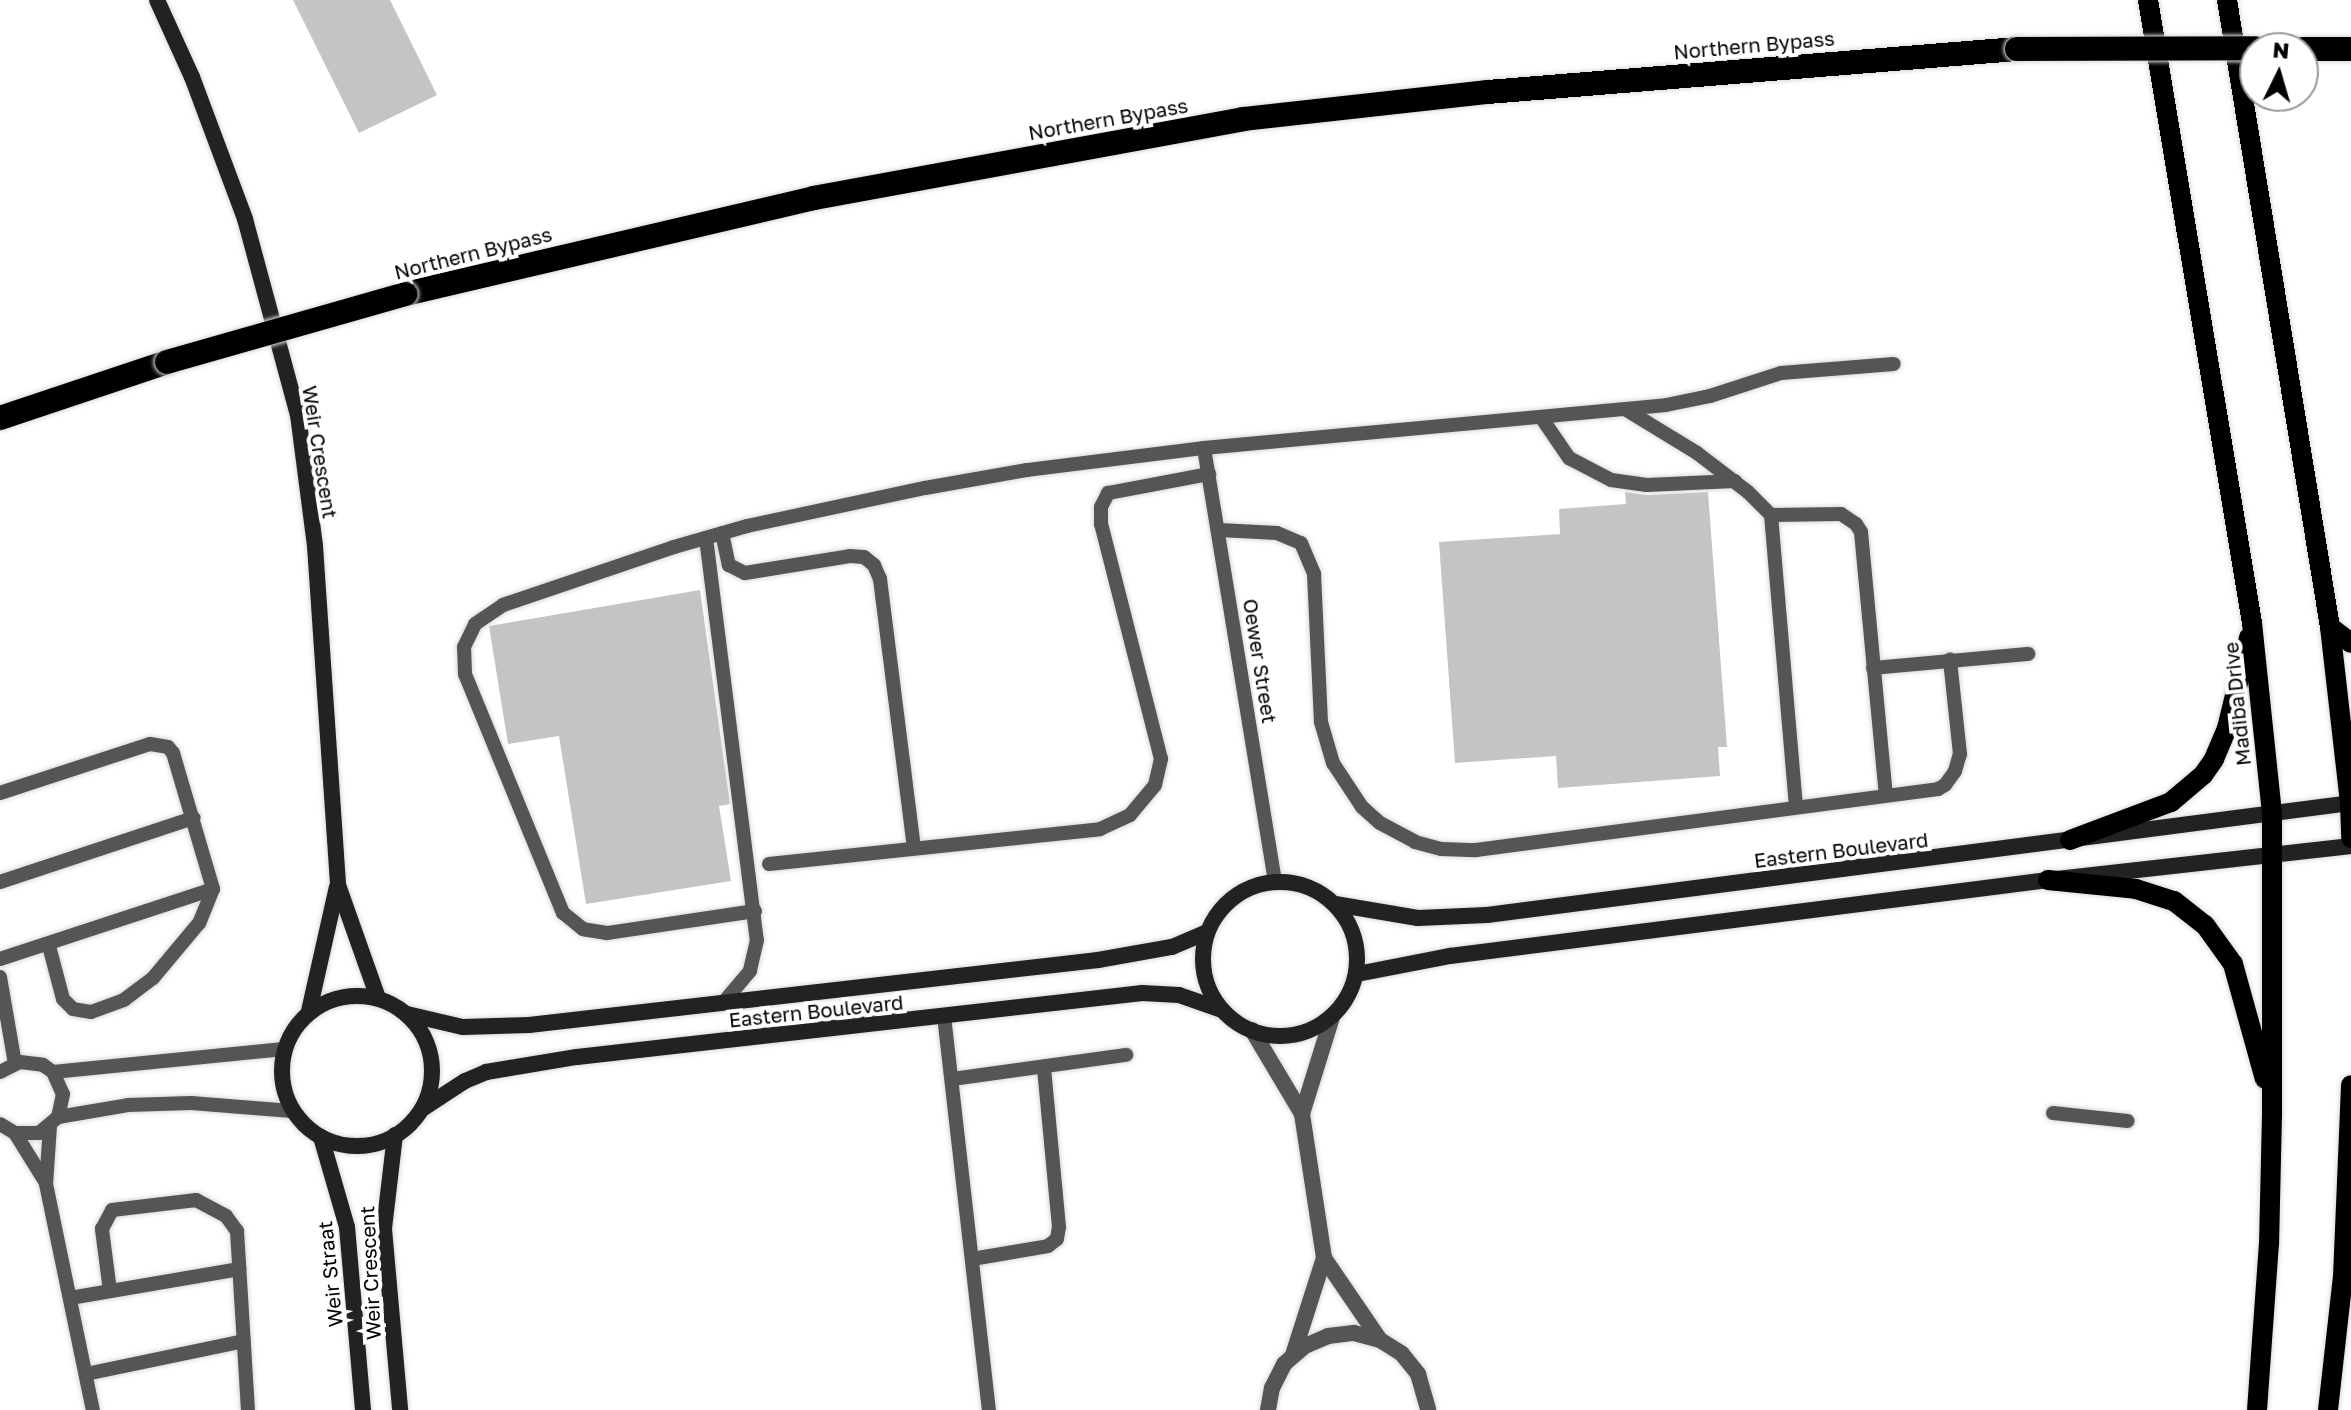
<!DOCTYPE html>
<html>
<head>
<meta charset="utf-8">
<style>
	body { margin:0 }
	#map { position:relative; width:2351px; height:1410px; overflow:hidden; background:#fff; font-family:"Golos Text",sans-serif }
	div>[style] { position:absolute }
	.building>* { inset:0; background:#c4c4c4 }
	.roads { filter:drop-shadow(0 0 2px #dbdbdb) drop-shadow(0 0 2px #dbdbdb) }
	.lane>* { height:14px; margin:-7px; padding:0 7px; transform-origin:7px; border-radius:7px; background:#555 }
	.street>* { height:16px; margin:-8px; padding:0 8px; transform-origin:8px; border-radius:8px; background:#555 }
	.secondary>* { height:16px; margin:-8px; padding:0 8px; transform-origin:8px; border-radius:8px; background:#222 }
	.secondary>.ring { margin:-8px; padding:0; box-sizing:content-box; background:none; border:16px solid #222; border-radius:50% }
	.primary>* { height:20px; margin:-10px; padding:0 10px; transform-origin:10px; border-radius:10px; background:#000 }
	.highway>* { height:24px; margin:-12px; padding:0 12px; transform-origin:12px; border-radius:12px; background:#000 }
	.bridges { filter:drop-shadow(0 0 2px #dbdbdb) drop-shadow(0 0 2px #dbdbdb) }
	.highway-bridge>* { height:24px; margin:-12px; padding:0 12px; transform-origin:12px; border-radius:12px; background:#000 }
	span { translate:-50% -50%; white-space:nowrap; text-align:center; line-height:1.15; -webkit-text-stroke:8px #fff; paint-order:stroke }
	.street-label { font-size:20px; color:#000 }
	.north { position:absolute; left:2239px; top:32px; width:80px; height:80px; box-sizing:border-box; background:#fff; border:2px solid #999; border-radius:50%; rotate:5deg; font-size:22px; font-weight:700; line-height:32px; text-align:center; color:#000 }
	.north::after { content:''; display:block; margin:auto; width:28px; height:36px; background:#000; clip-path:polygon(50% 0,100% 100%,50% 72%,0 100%) }
</style>
</head>
<body>
<div id="map">
	<div class="building">
		<i style="clip-path:polygon(293px 0,390px 0,437px 95px,359px 133px)"></i>
		<i style="clip-path:polygon(1625px 492px,1647px 495px,1708px 492px,1727px 747px,1718px 747px,1720px 776px,1558px 788px,1556px 756px,1455px 763px,1439px 542px,1560px 534px,1559px 509px,1626px 504px)"></i>
		<i style="clip-path:polygon(700px 590px,730px 804px,719px 806px,731px 881px,586px 904px,559px 736px,508px 744px,489px 626px)"></i>
	</div>
	<div class="roads">
		<div class="lane">
			<i style="left:1625px;top:409px;width:84px;rotate:31.4deg"></i>
			<i style="left:1697px;top:453px;width:64px;rotate:37.4deg"></i>
			<i style="left:1748px;top:492px;width:33px;rotate:45deg"></i>
			<i style="left:1771px;top:515px;width:293px;rotate:85.1deg"></i>
			<i style="left:1541px;top:417px;width:50px;rotate:55.7deg"></i>
			<i style="left:1569px;top:458px;width:47px;rotate:27.6deg"></i>
			<i style="left:1611px;top:480px;width:36px;rotate:8deg"></i>
			<i style="left:1647px;top:485px;width:88px;rotate:-2.6deg"></i>
			<i style="left:1204px;top:448px;width:439px;rotate:80.7deg"></i>
			<i style="left:1771px;top:515px;width:70px;rotate:-0.8deg"></i>
			<i style="left:1841px;top:514px;width:18px;rotate:34deg"></i>
			<i style="left:1856px;top:524px;width:9px;rotate:58deg"></i>
			<i style="left:1861px;top:532px;width:264px;rotate:84.6deg"></i>
			<i style="left:1219px;top:530px;width:58px;rotate:3deg"></i>
			<i style="left:1277px;top:533px;width:26px;rotate:23deg"></i>
			<i style="left:1301px;top:543px;width:34px;rotate:67deg"></i>
			<i style="left:1314px;top:574px;width:148px;rotate:87.3deg"></i>
			<i style="left:1321px;top:722px;width:43px;rotate:73.7deg"></i>
			<i style="left:1333px;top:763px;width:53px;rotate:56.6deg"></i>
			<i style="left:1362px;top:807px;width:24px;rotate:42deg"></i>
			<i style="left:1380px;top:823px;width:40px;rotate:28deg"></i>
			<i style="left:1415px;top:842px;width:27px;rotate:15deg"></i>
			<i style="left:1441px;top:849px;width:35px;rotate:2deg"></i>
			<i style="left:1476px;top:850px;width:466px;rotate:-7.5deg"></i>
			<i style="left:1938px;top:789px;width:8px;rotate:-30deg"></i>
			<i style="left:1945px;top:785px;width:17px;rotate:-54deg"></i>
			<i style="left:1955px;top:771px;width:18px;rotate:-74deg"></i>
			<i style="left:1960px;top:754px;width:95px;rotate:-96.1deg"></i>
			<i style="left:722px;top:533px;width:33px;rotate:78deg"></i>
			<i style="left:729px;top:565px;width:18px;rotate:27deg"></i>
			<i style="left:745px;top:573px;width:106px;rotate:-9.2deg"></i>
			<i style="left:850px;top:556px;width:14px;rotate:4deg"></i>
			<i style="left:864px;top:557px;width:13px;rotate:39deg"></i>
			<i style="left:874px;top:565px;width:15px;rotate:67deg"></i>
			<i style="left:880px;top:579px;width:271px;rotate:82.8deg"></i>
			<i style="left:706px;top:538px;width:405px;rotate:82.8deg"></i>
			<i style="left:757px;top:940px;width:32px;rotate:103deg"></i>
			<i style="left:750px;top:971px;width:42px;rotate:130.2deg"></i>
			<i style="left:1873px;top:668px;width:156px;rotate:-5.2deg"></i>
			<i style="left:0;top:793px;width:158px;rotate:-18.1deg"></i>
			<i style="left:150px;top:744px;width:18px;rotate:9deg"></i>
			<i style="left:168px;top:747px;width:8px;rotate:50deg"></i>
			<i style="left:173px;top:753px;width:142px;rotate:73.6deg"></i>
			<i style="left:213px;top:889px;width:37px;rotate:112deg"></i>
			<i style="left:199px;top:923px;width:72px;rotate:129.9deg"></i>
			<i style="left:153px;top:978px;width:36px;rotate:143deg"></i>
			<i style="left:124px;top:1000px;width:35px;rotate:160deg"></i>
			<i style="left:91px;top:1012px;width:18px;rotate:-171deg"></i>
			<i style="left:73px;top:1009px;width:14px;rotate:-135deg"></i>
			<i style="left:63px;top:999px;width:55px;rotate:-104.8deg"></i>
			<i style="left:769px;top:864px;width:333px;rotate:-6deg"></i>
			<i style="left:1100px;top:829px;width:33px;rotate:-25deg"></i>
			<i style="left:1130px;top:815px;width:39px;rotate:-50deg"></i>
			<i style="left:1155px;top:785px;width:27px;rotate:-77deg"></i>
			<i style="left:1161px;top:759px;width:243px;rotate:-104.3deg"></i>
			<i style="left:1101px;top:524px;width:17px;rotate:-90deg"></i>
			<i style="left:1101px;top:507px;width:16px;rotate:-63deg"></i>
			<i style="left:1108px;top:493px;width:103px;rotate:-10.7deg"></i>
			<i style="left:0;top:882px;width:204px;rotate:-18.3deg"></i>
			<i style="left:755px;top:911px;width:150px;rotate:171.5deg"></i>
			<i style="left:607px;top:933px;width:24px;rotate:-171deg"></i>
			<i style="left:583px;top:929px;width:26px;rotate:-141deg"></i>
			<i style="left:563px;top:913px;width:258px;rotate:-112.3deg"></i>
			<i style="left:465px;top:674px;width:27px;rotate:-92deg"></i>
			<i style="left:464px;top:647px;width:25px;rotate:-64deg"></i>
			<i style="left:475px;top:624px;width:34px;rotate:-34deg"></i>
			<i style="left:503px;top:605px;width:181px;rotate:-18.7deg"></i>
			<i style="left:674px;top:547px;width:76px;rotate:-16deg"></i>
			<i style="left:747px;top:526px;width:182px;rotate:-12.1deg"></i>
			<i style="left:925px;top:488px;width:104px;rotate:-10deg"></i>
			<i style="left:1027px;top:470px;width:178px;rotate:-7.1deg"></i>
			<i style="left:1204px;top:448px;width:464px;rotate:-5.3deg"></i>
			<i style="left:1666px;top:405px;width:45px;rotate:-11.6deg"></i>
			<i style="left:1710px;top:396px;width:75px;rotate:-17.9deg"></i>
			<i style="left:1781px;top:373px;width:113px;rotate:-4.6deg"></i>
			<i style="left:0;top:959px;width:224px;rotate:-18.2deg"></i>
			<i style="left:0;top:977px;width:88px;rotate:80.2deg"></i>
			<i style="left:944px;top:1016px;width:397px;rotate:83.5deg"></i>
			<i style="left:0;top:1072px;width:22px;rotate:-27deg"></i>
			<i style="left:20px;top:1062px;width:23px;rotate:7deg"></i>
			<i style="left:43px;top:1065px;width:12px;rotate:35deg"></i>
			<i style="left:53px;top:1072px;width:24px;rotate:66deg"></i>
			<i style="left:63px;top:1094px;width:24px;rotate:102deg"></i>
			<i style="left:58px;top:1117px;width:25px;rotate:140deg"></i>
			<i style="left:39px;top:1133px;width:24px;rotate:180deg"></i>
			<i style="left:15px;top:1133px;width:17px;rotate:-149deg"></i>
			<i style="left:53px;top:1072px;width:232px;rotate:-5.7deg"></i>
			<i style="left:952px;top:1079px;width:176px;rotate:-7.9deg"></i>
			<i style="left:2053px;top:1113px;width:75px;rotate:6.1deg"></i>
			<i style="left:58px;top:1117px;width:71px;rotate:-9.7deg"></i>
			<i style="left:128px;top:1105px;width:63px;rotate:-1.8deg"></i>
			<i style="left:191px;top:1103px;width:101px;rotate:4.5deg"></i>
			<i style="left:50px;top:1126px;width:58px;rotate:93.9deg"></i>
			<i style="left:46px;top:1184px;width:231px;rotate:78.3deg"></i>
			<i style="left:15px;top:1133px;width:59px;rotate:58.2deg"></i>
			<i style="left:972px;top:1259px;width:77px;rotate:-9.7deg"></i>
			<i style="left:1048px;top:1246px;width:11px;rotate:-38deg"></i>
			<i style="left:1057px;top:1239px;width:12px;rotate:-81deg"></i>
			<i style="left:1059px;top:1227px;width:161px;rotate:-95.4deg"></i>
			<i style="left:110px;top:1291px;width:63px;rotate:-97.4deg"></i>
			<i style="left:102px;top:1229px;width:21px;rotate:-62deg"></i>
			<i style="left:112px;top:1210px;width:85px;rotate:-6.8deg"></i>
			<i style="left:196px;top:1200px;width:34px;rotate:28deg"></i>
			<i style="left:226px;top:1216px;width:19px;rotate:54deg"></i>
			<i style="left:237px;top:1231px;width:179px;rotate:86.5deg"></i>
			<i style="left:70px;top:1298px;width:172px;rotate:-9.7deg"></i>
			<i style="left:86px;top:1374px;width:161px;rotate:-11.8deg"></i>
		</div>
		<div class="street">
			<i style="left:1252px;top:1030px;width:98px;rotate:59.2deg"></i>
			<i style="left:1302px;top:1114px;width:146px;rotate:81.3deg"></i>
			<i style="left:1324px;top:1258px;width:99px;rotate:55.7deg"></i>
			<i style="left:1302px;top:1114px;width:102px;rotate:-72.8deg"></i>
			<i style="left:1293px;top:1355px;width:102px;rotate:-72.3deg"></i>
			<i style="left:1268px;top:1410px;width:22px;rotate:-80deg"></i>
			<i style="left:1272px;top:1388px;width:27px;rotate:-63deg"></i>
			<i style="left:1284px;top:1364px;width:28px;rotate:-41deg"></i>
			<i style="left:1305px;top:1346px;width:25px;rotate:-23deg"></i>
			<i style="left:1328px;top:1336px;width:26px;rotate:-7deg"></i>
			<i style="left:1354px;top:1333px;width:27px;rotate:15deg"></i>
			<i style="left:1380px;top:1340px;width:26px;rotate:32deg"></i>
			<i style="left:1402px;top:1354px;width:26px;rotate:51deg"></i>
			<i style="left:1418px;top:1374px;width:37px;rotate:74deg"></i>
		</div>
		<div class="secondary">
			<i style="left:157px;top:0;width:85px;rotate:65.6deg"></i>
			<i style="left:192px;top:77px;width:152px;rotate:69.5deg"></i>
			<i style="left:245px;top:219px;width:203px;rotate:74.9deg"></i>
			<i style="left:298px;top:415px;width:132px;rotate:82.6deg"></i>
			<i style="left:315px;top:546px;width:340px;rotate:86.1deg"></i>
			<i style="left:338px;top:885px;width:120px;rotate:70.5deg"></i>
			<i class="ring" style="left:1203px;top:882px;width:138px;height:138px"></i>
			<i style="left:1335px;top:904px;width:84px;rotate:9.6deg"></i>
			<i style="left:1418px;top:918px;width:69px;rotate:-2.5deg"></i>
			<i style="left:1487px;top:915px;width:870px;rotate:-7.39deg"></i>
			<i style="left:1357px;top:974px;width:95px;rotate:-11deg"></i>
			<i style="left:1450px;top:956px;width:603px;rotate:-7.24deg"></i>
			<i style="left:2048px;top:880px;width:305px;rotate:-6.4deg"></i>
			<i class="ring" style="left:282px;top:996px;width:134px;height:134px"></i>
			<i style="left:309px;top:1011px;width:127px;rotate:-77.3deg"></i>
			<i style="left:407px;top:1014px;width:57px;rotate:13.1deg"></i>
			<i style="left:463px;top:1027px;width:66px;rotate:-1.7deg"></i>
			<i style="left:529px;top:1025px;width:573px;rotate:-6.52deg"></i>
			<i style="left:1098px;top:960px;width:75px;rotate:-10deg"></i>
			<i style="left:1172px;top:947px;width:38px;rotate:-23deg"></i>
			<i style="left:422px;top:1109px;width:51px;rotate:-33.1deg"></i>
			<i style="left:465px;top:1081px;width:23px;rotate:-23deg"></i>
			<i style="left:486px;top:1072px;width:92px;rotate:-9.4deg"></i>
			<i style="left:577px;top:1057px;width:569px;rotate:-6.46deg"></i>
			<i style="left:1142px;top:993px;width:37px;rotate:3deg"></i>
			<i style="left:1179px;top:995px;width:46px;rotate:19.2deg"></i>
			<i style="left:395px;top:1135px;width:95px;rotate:96.7deg"></i>
			<i style="left:384px;top:1229px;width:182px;rotate:84.9deg"></i>
			<i style="left:321px;top:1137px;width:94px;rotate:73.9deg"></i>
			<i style="left:347px;top:1227px;width:184px;rotate:85deg"></i>
		</div>
		<div class="primary">
			<i style="left:2148px;top:0;width:632px;rotate:80.52deg"></i>
			<i style="left:2252px;top:623px;width:192px;rotate:84deg"></i>
			<i style="left:2272px;top:814px;width:300px;rotate:90deg"></i>
			<i style="left:2272px;top:1114px;width:129px;rotate:91.3deg"></i>
			<i style="left:2269px;top:1243px;width:167px;rotate:94.1deg"></i>
			<i style="left:2227px;top:0;width:635px;rotate:80.67deg"></i>
			<i style="left:2330px;top:627px;width:177px;rotate:83.5deg"></i>
			<i style="left:2350px;top:803px;width:35px;rotate:88deg"></i>
			<i style="left:2330px;top:627px;width:26px;rotate:37deg"></i>
			<i style="left:2070px;top:840px;width:108px;rotate:-20.6deg"></i>
			<i style="left:2171px;top:802px;width:42px;rotate:-40.2deg"></i>
			<i style="left:2203px;top:775px;width:19px;rotate:-55deg"></i>
			<i style="left:2214px;top:759px;width:34px;rotate:-67deg"></i>
			<i style="left:2227px;top:728px;width:93px;rotate:-76.3deg"></i>
			<i style="left:2048px;top:880px;width:88px;rotate:5.8deg"></i>
			<i style="left:2136px;top:889px;width:40px;rotate:18deg"></i>
			<i style="left:2174px;top:901px;width:39px;rotate:38deg"></i>
			<i style="left:2205px;top:925px;width:48px;rotate:54.3deg"></i>
			<i style="left:2233px;top:964px;width:119px;rotate:74.5deg"></i>
			<i style="left:2328px;top:1410px;width:134px;rotate:-83.6deg"></i>
			<i style="left:2343px;top:1277px;width:192px;rotate:-87.6deg"></i>
		</div>
		<div class="highway">
			<i style="left:2303px;top:49px;width:48px"></i>
			<i style="left:405px;top:294px;width:420px;rotate:-13.2deg"></i>
			<i style="left:814px;top:198px;width:436px;rotate:-10.4deg"></i>
			<i style="left:1243px;top:119px;width:246px;rotate:-6.3deg"></i>
			<i style="left:1488px;top:92px;width:531px;rotate:-4.65deg"></i>
			<i style="left:0;top:418px;width:176px;rotate:-18.5deg"></i>
		</div>
	</div>
	<div class="bridges">
		<div class="highway-bridge">
			<i style="left:2017px;top:49px;width:238px;rotate:-0.2deg"></i>
			<i style="left:167px;top:362px;width:248px;rotate:-15.9deg"></i>
		</div>
	</div>
	<div class="street-label">
		<span style="left:1754px;top:45px;rotate:-5deg">Northern Bypass</span>
		<span style="left:1108px;top:119px;rotate:-10deg">Northern Bypass</span>
		<span style="left:473px;top:253px;rotate:-14deg">Northern Bypass</span>
		<span style="left:320px;top:452px;rotate:81deg">Weir Crescent</span>
		<span style="left:1260px;top:661px;rotate:81deg">Oewer Street</span>
		<span style="left:2237px;top:704px;rotate:-96deg">Madiba Drive</span>
		<span style="left:1841px;top:850px;rotate:-7deg">Eastern Boulevard</span>
		<span style="left:816px;top:1011px;rotate:-6deg">Eastern Boulevard</span>
		<span style="left:370px;top:1273px;rotate:-93deg">Weir Crescent</span>
		<span style="left:330px;top:1274px;rotate:-96deg">Weir Straat</span>
	</div>
	<div class="north">N</div>
</div>
</body>
</html>
